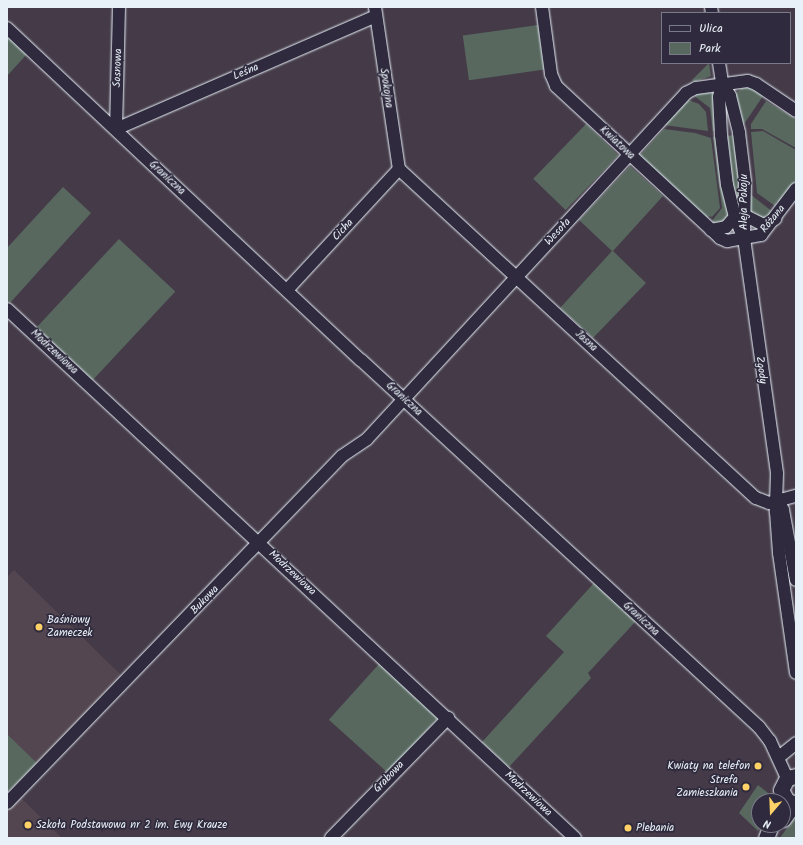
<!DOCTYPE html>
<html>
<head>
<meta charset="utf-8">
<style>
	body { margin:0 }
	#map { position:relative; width:803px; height:845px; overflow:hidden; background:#443a48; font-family:Kalam,sans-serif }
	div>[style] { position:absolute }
	.built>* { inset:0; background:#534650 }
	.green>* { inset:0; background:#58685f; transform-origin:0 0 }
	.roads { filter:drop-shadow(0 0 1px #e8f1f8) drop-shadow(0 0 1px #e8f1f8) }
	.minor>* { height:12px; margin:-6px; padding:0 6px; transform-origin:6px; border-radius:6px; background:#2f2a3d }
	.tertiary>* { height:15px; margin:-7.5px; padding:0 7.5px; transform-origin:7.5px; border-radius:7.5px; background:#2f2a3d }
	.dots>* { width:11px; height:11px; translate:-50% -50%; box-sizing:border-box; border:2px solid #2f2a3d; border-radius:50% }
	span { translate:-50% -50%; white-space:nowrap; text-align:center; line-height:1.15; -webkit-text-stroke:3.5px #2f2a3d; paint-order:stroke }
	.street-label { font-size:11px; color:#e8f1f8 }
	.poi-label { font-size:11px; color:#e8f1f8 }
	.left { translate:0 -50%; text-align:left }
	.right { translate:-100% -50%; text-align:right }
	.frame { position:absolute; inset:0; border:8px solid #e8f1f8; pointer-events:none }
	.legend { position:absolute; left:661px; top:12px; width:130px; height:52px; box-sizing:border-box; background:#2f2a3d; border:1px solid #797a88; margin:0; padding:5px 7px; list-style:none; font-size:12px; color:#e8f1f8 }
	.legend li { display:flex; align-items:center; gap:8px; height:20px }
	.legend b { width:20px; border:1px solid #797a88 }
	.north { position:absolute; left:751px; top:793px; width:40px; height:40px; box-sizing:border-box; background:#2f2a3d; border:1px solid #797a88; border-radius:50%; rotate:199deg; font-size:11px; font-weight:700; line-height:16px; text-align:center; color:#e8f1f8 }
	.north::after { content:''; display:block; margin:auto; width:14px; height:18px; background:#ffd166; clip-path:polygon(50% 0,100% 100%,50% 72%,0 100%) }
</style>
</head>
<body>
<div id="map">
	<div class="built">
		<i style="clip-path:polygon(14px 570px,122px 676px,37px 763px,7px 734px,7px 577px)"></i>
		<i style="clip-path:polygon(21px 798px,62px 838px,7px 838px,7px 812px)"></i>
	</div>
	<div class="green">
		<i style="left:538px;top:25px;width:45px;height:76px;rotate:82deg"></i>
		<i style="clip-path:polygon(7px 35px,27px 54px,7px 76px)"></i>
		<i style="clip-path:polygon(709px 63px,711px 76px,694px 82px,692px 80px)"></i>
		<i style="clip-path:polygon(743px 87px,752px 88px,763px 96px,742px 127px,735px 94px)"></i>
		<i style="clip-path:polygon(700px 92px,714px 93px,716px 131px,713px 131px,710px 108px,693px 95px)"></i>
		<i style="clip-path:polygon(686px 99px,699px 104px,706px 112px,708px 131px,664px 125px)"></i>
		<i style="clip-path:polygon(766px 101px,796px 119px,796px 148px,762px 129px,751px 129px,751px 124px)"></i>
		<i style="left:586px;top:124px;width:45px;height:76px;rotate:44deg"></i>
		<i style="clip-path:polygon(664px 129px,695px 133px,711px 138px,720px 208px,712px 217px,709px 216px,706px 219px,639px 156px)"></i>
		<i style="clip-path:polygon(763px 131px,796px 150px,796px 180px,780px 203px,777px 201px,775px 206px,757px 193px,751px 132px)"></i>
		<i style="clip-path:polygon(735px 135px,742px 175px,742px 227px,730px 182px,726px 136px)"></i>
		<i style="clip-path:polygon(717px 136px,733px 215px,729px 231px,726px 234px,712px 221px,722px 208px,713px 137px)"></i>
		<i style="clip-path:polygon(630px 166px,663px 196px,613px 251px,646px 283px,593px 338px,560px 308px,612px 251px,579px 220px)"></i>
		<i style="clip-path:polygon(63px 187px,91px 213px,10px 303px,7px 300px,7px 248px)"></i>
		<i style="clip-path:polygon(750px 194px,773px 212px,766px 222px,750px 214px)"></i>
		<i style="left:119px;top:239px;width:77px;height:121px;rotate:43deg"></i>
		<i style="clip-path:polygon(594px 583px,636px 621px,588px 673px,591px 678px,509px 767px,482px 742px,564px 652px,546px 636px)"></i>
		<i style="left:379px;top:664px;width:80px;height:75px;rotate:42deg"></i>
		<i style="clip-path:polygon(7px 734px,37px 763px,7px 793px)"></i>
		<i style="clip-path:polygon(758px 785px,772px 796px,772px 801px,759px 801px,759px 825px,761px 825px,758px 831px,739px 813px)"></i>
		<i style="clip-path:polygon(796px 816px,796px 838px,780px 838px,782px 835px)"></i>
	</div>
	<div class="roads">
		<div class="minor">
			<i style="left:119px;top:7px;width:122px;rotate:91.4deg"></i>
			<i style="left:116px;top:129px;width:283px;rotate:-23.5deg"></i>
			<i style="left:375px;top:7px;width:164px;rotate:81.6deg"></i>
			<i style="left:399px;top:169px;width:485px;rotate:42.7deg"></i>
			<i style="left:756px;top:498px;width:14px;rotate:21deg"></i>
			<i style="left:769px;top:503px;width:28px;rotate:-15deg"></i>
			<i style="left:542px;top:7px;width:68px;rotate:82.3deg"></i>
			<i style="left:551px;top:74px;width:13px;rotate:67deg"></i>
			<i style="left:556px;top:86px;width:224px;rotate:42.8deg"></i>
			<i style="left:720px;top:238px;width:8px;rotate:23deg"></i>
			<i style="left:727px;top:241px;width:35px;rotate:-10deg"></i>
			<i style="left:761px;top:235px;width:58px;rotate:-52.7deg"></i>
			<i style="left:711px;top:7px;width:6px;rotate:81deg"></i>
			<i style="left:7px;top:28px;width:485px;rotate:43.2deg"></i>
			<i style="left:361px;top:360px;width:541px;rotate:42.68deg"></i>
			<i style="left:759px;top:727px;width:18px;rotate:52deg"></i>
			<i style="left:770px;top:741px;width:41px;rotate:65.3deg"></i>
			<i style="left:719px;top:63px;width:20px;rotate:81deg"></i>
			<i style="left:722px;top:83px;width:14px;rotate:102deg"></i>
			<i style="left:719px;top:97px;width:38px;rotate:87deg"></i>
			<i style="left:721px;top:135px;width:50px;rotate:83.2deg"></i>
			<i style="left:727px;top:185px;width:33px;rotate:76deg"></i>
			<i style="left:735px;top:217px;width:22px;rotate:68deg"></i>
			<i style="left:722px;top:83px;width:15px;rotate:58deg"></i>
			<i style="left:730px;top:96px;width:38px;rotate:76deg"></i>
			<i style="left:739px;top:133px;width:48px;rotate:82.9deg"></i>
			<i style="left:745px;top:181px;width:57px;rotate:91deg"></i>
			<i style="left:744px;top:238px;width:238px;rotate:82deg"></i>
			<i style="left:777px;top:474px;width:38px;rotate:92deg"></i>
			<i style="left:776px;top:512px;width:41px;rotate:85.8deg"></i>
			<i style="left:779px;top:553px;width:121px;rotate:81.9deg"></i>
			<i style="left:746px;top:216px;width:20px;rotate:27deg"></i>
			<i style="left:764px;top:225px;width:13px;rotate:-29deg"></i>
			<i style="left:711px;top:230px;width:15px;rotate:-11deg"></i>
			<i style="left:726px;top:227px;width:13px;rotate:-48deg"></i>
			<i style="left:287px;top:290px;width:165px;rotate:-47.2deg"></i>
			<i style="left:7px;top:309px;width:776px;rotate:42.96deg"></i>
			<i style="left:779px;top:502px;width:9px;rotate:63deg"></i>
			<i style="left:783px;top:510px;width:71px;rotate:79.5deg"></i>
			<i style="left:779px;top:757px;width:22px;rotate:-39deg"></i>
			<i style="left:7px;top:803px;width:482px;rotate:-46deg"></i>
			<i style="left:342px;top:456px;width:30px;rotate:-34deg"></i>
			<i style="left:367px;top:439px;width:471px;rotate:-47.3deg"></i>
			<i style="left:686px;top:93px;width:11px;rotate:-27deg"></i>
			<i style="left:696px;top:88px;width:52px;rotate:-7.7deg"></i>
			<i style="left:748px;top:81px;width:9px;rotate:21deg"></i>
			<i style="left:756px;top:84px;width:48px;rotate:34deg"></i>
			<i style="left:331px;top:838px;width:168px;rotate:-45.7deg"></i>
		</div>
		<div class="tertiary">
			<i style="left:796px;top:776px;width:9px;rotate:167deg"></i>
			<i style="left:787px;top:778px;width:13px;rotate:117deg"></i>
			<i style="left:781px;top:790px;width:13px;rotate:61deg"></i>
			<i style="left:787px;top:801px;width:9px;rotate:18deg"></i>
			<i style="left:783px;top:819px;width:19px;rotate:-54deg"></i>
			<i style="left:766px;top:838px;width:14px;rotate:-69deg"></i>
		</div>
	</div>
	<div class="dots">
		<i style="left:39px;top:627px;background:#ffd166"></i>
		<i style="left:758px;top:766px;background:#ffd166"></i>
		<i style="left:746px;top:787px;background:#ffd166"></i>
		<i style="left:28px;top:825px;background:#ffd166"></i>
		<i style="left:628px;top:828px;background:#ffd166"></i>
	</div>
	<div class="street-label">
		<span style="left:118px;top:68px;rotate:-88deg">Sosnowa</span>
		<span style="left:246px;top:72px;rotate:-23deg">Leśna</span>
		<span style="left:386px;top:88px;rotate:82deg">Spokojna</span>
		<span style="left:617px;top:143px;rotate:43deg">Kwiatowa</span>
		<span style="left:167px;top:178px;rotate:43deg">Graniczna</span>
		<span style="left:744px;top:202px;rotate:-90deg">Aleja Pokoju</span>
		<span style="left:773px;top:219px;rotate:-51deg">Różana</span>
		<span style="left:343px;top:230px;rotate:-47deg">Cicha</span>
		<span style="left:558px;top:232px;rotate:-47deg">Wesoła</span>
		<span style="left:586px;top:341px;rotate:43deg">Jasna</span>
		<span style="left:54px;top:352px;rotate:43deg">Modrzewiowa</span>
		<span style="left:761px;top:370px;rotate:82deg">Zgody</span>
		<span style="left:404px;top:399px;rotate:43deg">Graniczna</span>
		<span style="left:292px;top:573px;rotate:43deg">Modrzewiowa</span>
		<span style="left:205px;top:600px;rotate:-46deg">Bukowa</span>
		<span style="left:641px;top:619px;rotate:43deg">Graniczna</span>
		<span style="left:389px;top:777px;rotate:-46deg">Grabowa</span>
		<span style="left:528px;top:794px;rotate:43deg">Modrzewiowa</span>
	</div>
	<div class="poi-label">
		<span class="left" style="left:47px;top:627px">Baśniowy<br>Zameczek</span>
		<span class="right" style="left:750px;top:766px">Kwiaty na telefon</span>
		<span class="right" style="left:738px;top:787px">Strefa<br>Zamieszkania</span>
		<span class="left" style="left:36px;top:825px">Szkoła Podstawowa nr 2 im. Ewy Krauze</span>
		<span class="left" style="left:636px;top:828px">Plebania</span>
	</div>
	<div class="frame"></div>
	<ul class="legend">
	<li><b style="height:5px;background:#2f2a3d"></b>Ulica</li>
	<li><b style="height:11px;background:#58685f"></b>Park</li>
	</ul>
	<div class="north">N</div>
</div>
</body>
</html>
